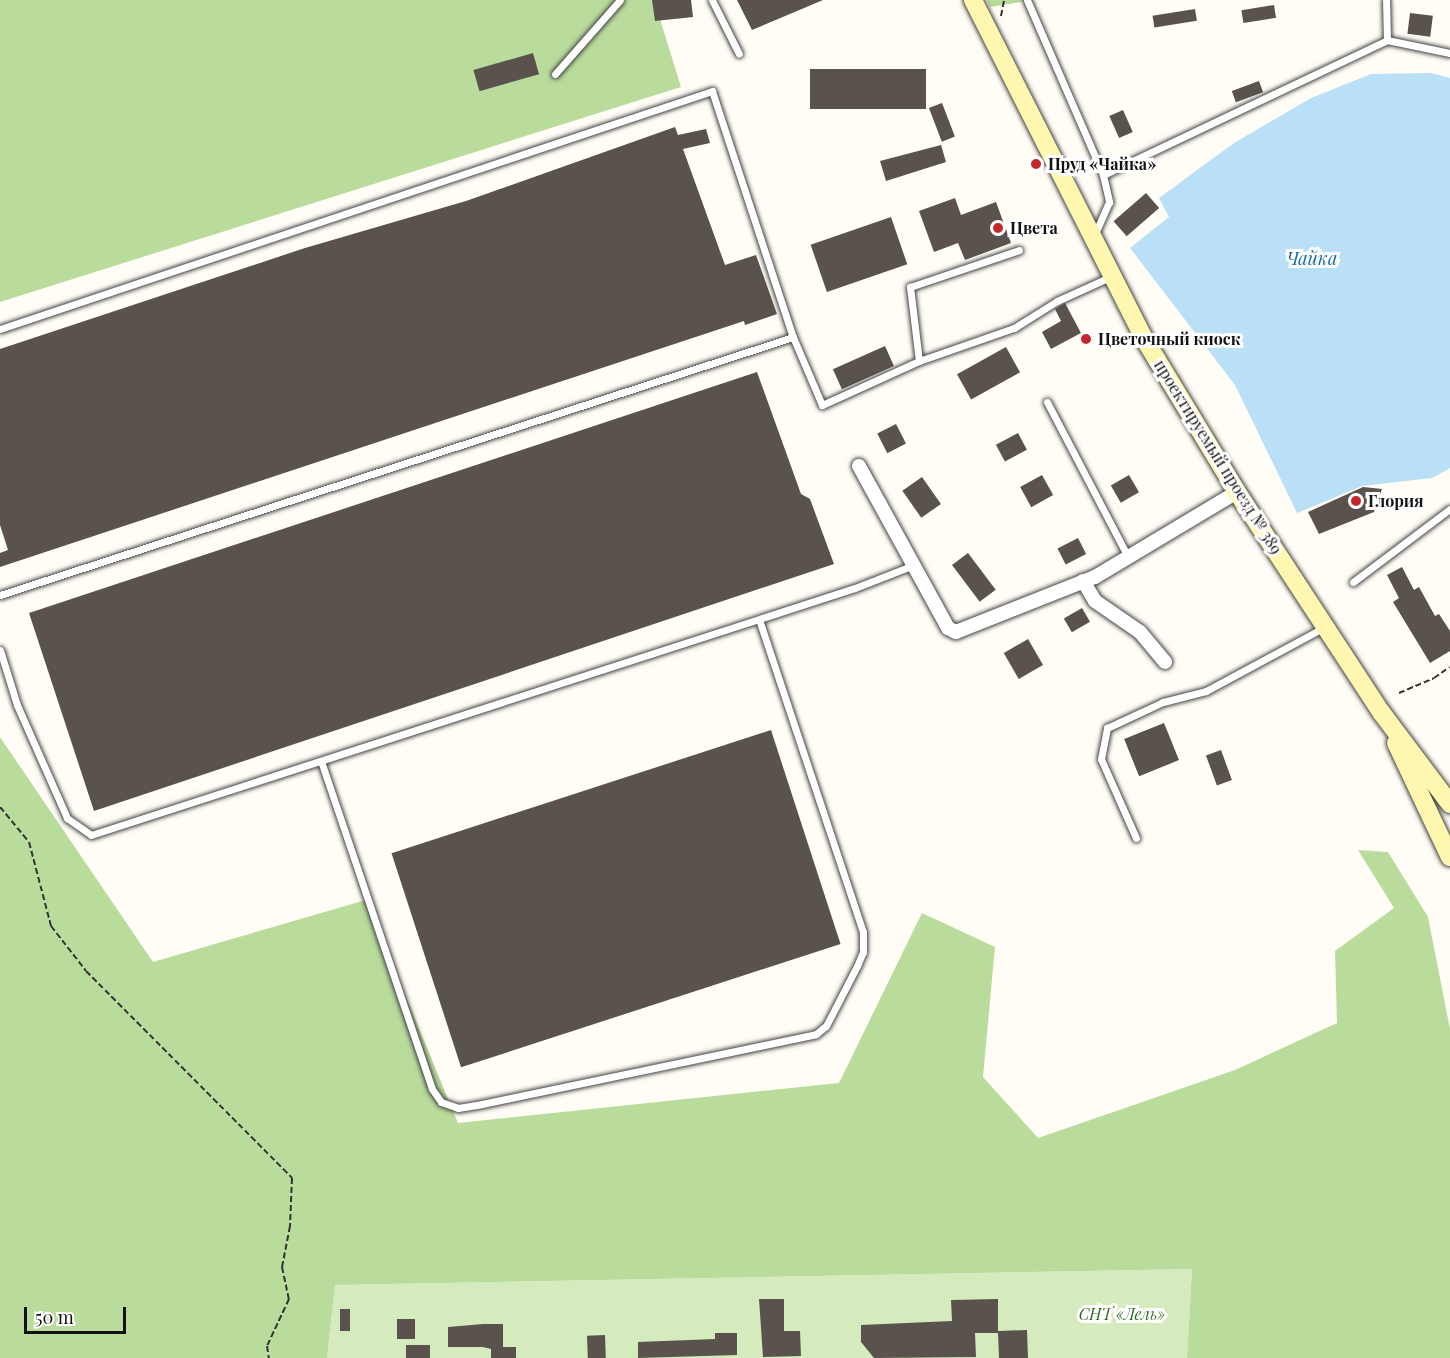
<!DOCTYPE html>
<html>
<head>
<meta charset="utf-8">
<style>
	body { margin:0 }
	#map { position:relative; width:1450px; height:1358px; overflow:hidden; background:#fffdf5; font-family:"Playfair Display",serif }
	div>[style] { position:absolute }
	.green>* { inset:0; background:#d5ebbd }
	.forest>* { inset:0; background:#b9dc9c }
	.water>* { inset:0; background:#b9e0f7 }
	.building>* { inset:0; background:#5a524d; transform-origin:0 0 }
	.path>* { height:2px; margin-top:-1px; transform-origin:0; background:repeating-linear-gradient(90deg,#333 0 6px,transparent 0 9px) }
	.roads { filter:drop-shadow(0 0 2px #444) drop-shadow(0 0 2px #444) }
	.lane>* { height:7px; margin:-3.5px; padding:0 3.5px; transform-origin:3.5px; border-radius:3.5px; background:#fff }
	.street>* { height:14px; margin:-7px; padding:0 7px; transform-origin:7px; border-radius:7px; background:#fff }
	.secondary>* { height:18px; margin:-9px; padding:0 9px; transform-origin:9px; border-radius:9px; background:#fff6b0 }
	.dots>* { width:16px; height:16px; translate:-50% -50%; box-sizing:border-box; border:3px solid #fff; border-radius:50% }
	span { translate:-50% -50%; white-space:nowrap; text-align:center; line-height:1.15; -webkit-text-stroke:6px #fff; paint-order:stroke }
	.poi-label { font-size:16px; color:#111; font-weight:700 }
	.left { translate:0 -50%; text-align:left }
	.street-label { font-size:16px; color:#111 }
	.park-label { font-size:16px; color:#2f6b1f; font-style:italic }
	.water-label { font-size:18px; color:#1768a6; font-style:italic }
	.scale { position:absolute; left:24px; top:1307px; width:102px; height:27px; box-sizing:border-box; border:3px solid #111; border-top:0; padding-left:8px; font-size:18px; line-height:21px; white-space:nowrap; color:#111; -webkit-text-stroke:4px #fff; paint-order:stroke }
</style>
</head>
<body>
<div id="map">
	<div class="green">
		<i style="clip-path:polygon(1192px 1269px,1187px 1358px,327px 1358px,335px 1285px)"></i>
	</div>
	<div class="forest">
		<i style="clip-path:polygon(0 0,654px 0,681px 87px,0 302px)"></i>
		<i style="clip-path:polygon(987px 0,1034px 0,990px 7px)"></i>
		<i style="clip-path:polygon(0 737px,153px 962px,366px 900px,458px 1123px,839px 1083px,922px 913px,995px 947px,983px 1077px,1038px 1138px,1235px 1070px,1337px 1023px,1335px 951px,1394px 908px,1358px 850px,1388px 852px,1428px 917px,1450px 1029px,1450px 1358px,1187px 1358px,1192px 1269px,335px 1285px,327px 1358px,0 1358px)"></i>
	</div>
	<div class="water">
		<i style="clip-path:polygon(1431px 73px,1450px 78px,1450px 468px,1432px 478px,1362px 486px,1297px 513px,1235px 385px,1130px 248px,1169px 217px,1159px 198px,1234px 143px,1311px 98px,1371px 74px)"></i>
	</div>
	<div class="building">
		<i style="clip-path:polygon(652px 0,691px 0,693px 17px,655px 21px)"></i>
		<i style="clip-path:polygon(737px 0,823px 0,752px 30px)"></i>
		<i style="left:1274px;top:5px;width:13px;height:33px;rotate:81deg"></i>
		<i style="left:1195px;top:9px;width:12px;height:43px;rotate:81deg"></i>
		<i style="left:1410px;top:13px;width:23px;height:21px;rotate:7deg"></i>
		<i style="left:533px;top:53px;width:22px;height:62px;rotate:74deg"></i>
		<i style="left:810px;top:69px;width:116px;height:40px"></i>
		<i style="left:1259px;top:81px;width:12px;height:29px;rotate:70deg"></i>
		<i style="left:942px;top:103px;width:36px;height:14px;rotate:69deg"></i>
		<i style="left:1123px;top:110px;width:24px;height:15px;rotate:66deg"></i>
		<i style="clip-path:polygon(675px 127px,678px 135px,706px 129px,710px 143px,683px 149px,725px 265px,756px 255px,777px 314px,745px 325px,744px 321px,0 567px,0 553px,8px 550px,0 525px,0 349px,305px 248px,466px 201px)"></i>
		<i style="clip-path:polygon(941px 145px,946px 162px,886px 181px,880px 161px)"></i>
		<i style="left:1146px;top:193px;width:20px;height:43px;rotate:49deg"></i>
		<i style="clip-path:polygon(955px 198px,961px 215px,996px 202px,1011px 243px,965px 260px,958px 243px,934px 252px,919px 211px)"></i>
		<i style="left:891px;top:217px;width:50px;height:85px;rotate:71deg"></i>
		<i style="clip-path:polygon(1065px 303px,1081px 333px,1051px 349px,1042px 332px,1061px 321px,1055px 309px)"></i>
		<i style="left:885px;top:346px;width:22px;height:57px;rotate:66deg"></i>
		<i style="left:1006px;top:347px;width:29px;height:56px;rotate:61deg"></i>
		<i style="clip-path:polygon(757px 372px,801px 494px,810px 499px,834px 564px,94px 811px,29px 613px)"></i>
		<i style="left:896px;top:424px;width:22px;height:21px;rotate:63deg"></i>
		<i style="left:1018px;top:433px;width:19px;height:25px;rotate:62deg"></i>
		<i style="left:1042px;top:475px;width:23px;height:25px;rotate:61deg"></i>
		<i style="left:1129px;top:475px;width:20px;height:21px;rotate:60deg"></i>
		<i style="left:922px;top:477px;width:33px;height:24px;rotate:55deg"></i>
		<i style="clip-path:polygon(1363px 487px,1382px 489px,1374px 512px,1319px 534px,1308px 512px)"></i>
		<i style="left:1078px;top:538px;width:18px;height:23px;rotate:63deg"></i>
		<i style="left:968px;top:553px;width:46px;height:20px;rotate:53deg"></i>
		<i style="clip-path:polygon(1402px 567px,1414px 590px,1419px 587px,1435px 616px,1439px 614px,1450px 631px,1450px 651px,1430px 663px,1393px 602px,1399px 598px,1387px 575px)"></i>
		<i style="left:1082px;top:608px;width:16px;height:21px;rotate:60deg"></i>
		<i style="left:1028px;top:639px;width:30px;height:28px;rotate:60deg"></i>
		<i style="left:1164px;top:723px;width:40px;height:43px;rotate:68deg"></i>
		<i style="left:771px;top:730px;width:225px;height:399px;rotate:72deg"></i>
		<i style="left:1221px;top:750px;width:32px;height:16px;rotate:70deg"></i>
		<i style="clip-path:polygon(759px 1299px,784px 1299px,784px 1331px,800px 1331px,801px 1356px,763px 1357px)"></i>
		<i style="clip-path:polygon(998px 1299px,998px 1331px,1027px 1330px,1028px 1358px,999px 1358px,998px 1333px,975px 1333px,976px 1357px,874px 1358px,861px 1342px,861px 1325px,952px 1321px,951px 1300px)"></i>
		<i style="left:340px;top:1309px;width:10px;height:22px"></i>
		<i style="left:415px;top:1319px;width:20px;height:18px;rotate:90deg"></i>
		<i style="clip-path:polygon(483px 1324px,503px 1324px,503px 1347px,516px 1347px,516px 1358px,491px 1358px,491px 1349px,483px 1347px,448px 1347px,448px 1327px)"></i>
		<i style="clip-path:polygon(715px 1333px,737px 1333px,737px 1355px,638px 1358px,638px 1342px,715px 1339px)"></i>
		<i style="left:605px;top:1335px;width:23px;height:18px;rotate:88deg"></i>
		<i style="left:406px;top:1345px;width:24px;height:13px"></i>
	</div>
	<div class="path">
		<i style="left:1001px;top:16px;width:16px;rotate:-79deg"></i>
		<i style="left:1399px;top:693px;width:38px;rotate:-23deg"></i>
		<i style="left:1434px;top:678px;width:19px;rotate:-35deg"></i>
		<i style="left:0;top:807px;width:45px;rotate:50.4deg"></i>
		<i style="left:29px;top:842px;width:87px;rotate:75.3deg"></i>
		<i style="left:51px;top:926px;width:57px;rotate:52.1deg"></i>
		<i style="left:86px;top:971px;width:292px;rotate:45.1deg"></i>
		<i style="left:292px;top:1178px;width:48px;rotate:92.4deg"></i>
		<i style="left:290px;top:1226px;width:42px;rotate:101deg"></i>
		<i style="left:282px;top:1267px;width:33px;rotate:78deg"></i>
		<i style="left:289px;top:1299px;width:52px;rotate:115.1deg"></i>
		<i style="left:267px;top:1346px;width:12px;rotate:81deg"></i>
	</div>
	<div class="roads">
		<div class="lane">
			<i style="left:712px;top:0;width:60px;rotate:63.4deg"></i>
			<i style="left:1027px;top:0;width:191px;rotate:66.5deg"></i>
			<i style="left:1103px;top:175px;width:28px;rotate:77deg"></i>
			<i style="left:1109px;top:202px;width:37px;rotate:114deg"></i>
			<i style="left:1387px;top:40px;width:64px;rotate:11.7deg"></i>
			<i style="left:555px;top:74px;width:98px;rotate:-48.7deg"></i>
			<i style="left:1103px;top:175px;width:314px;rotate:-25.4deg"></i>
			<i style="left:1387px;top:40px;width:40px;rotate:-91.4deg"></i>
			<i style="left:0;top:329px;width:751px;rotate:-18.48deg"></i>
			<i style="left:712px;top:91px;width:259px;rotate:71.8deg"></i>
			<i style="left:793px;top:337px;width:74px;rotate:66.9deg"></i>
			<i style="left:822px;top:405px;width:107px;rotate:-24.4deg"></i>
			<i style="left:919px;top:361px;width:101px;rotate:-19.2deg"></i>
			<i style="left:1014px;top:328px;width:51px;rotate:-32.1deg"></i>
			<i style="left:1057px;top:301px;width:60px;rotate:-24.4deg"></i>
			<i style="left:919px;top:361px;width:75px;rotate:-96.9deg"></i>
			<i style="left:910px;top:287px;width:115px;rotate:-18.7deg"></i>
			<i style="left:1047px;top:402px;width:177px;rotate:62.4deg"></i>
			<i style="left:1353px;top:582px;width:121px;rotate:-37deg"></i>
			<i style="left:0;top:595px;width:834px;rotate:-18.02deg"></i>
			<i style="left:0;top:650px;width:58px;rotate:72.8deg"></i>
			<i style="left:17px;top:705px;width:124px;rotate:66.1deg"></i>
			<i style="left:67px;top:818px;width:29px;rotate:35deg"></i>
			<i style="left:91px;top:835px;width:803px;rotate:-17.92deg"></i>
			<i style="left:855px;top:588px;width:63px;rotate:-21.3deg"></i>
			<i style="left:321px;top:761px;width:346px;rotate:71.3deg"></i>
			<i style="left:432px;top:1089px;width:16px;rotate:55deg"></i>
			<i style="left:441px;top:1102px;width:18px;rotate:19deg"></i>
			<i style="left:458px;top:1108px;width:19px;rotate:-9deg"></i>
			<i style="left:477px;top:1105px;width:346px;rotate:-11.8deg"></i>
			<i style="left:816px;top:1034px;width:13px;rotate:-39deg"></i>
			<i style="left:826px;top:1026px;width:68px;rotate:-62.7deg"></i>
			<i style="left:857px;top:966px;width:15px;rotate:-67deg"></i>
			<i style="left:863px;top:952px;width:20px;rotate:-90deg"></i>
			<i style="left:863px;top:932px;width:329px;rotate:-108.4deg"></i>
			<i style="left:1136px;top:838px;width:86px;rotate:-113.9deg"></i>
			<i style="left:1101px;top:759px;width:32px;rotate:-79deg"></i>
			<i style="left:1107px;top:728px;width:62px;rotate:-24.9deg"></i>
			<i style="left:1163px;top:702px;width:44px;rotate:-14.3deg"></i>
			<i style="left:1206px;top:691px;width:133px;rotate:-28.3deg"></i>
		</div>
		<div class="street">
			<i style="left:859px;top:466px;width:185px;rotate:61.2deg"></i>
			<i style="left:948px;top:628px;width:9px;rotate:27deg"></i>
			<i style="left:956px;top:632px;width:149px;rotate:-21.6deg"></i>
			<i style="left:1095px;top:577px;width:165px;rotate:-30.9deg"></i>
			<i style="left:1083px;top:581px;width:23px;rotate:59deg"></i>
			<i style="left:1095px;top:601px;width:55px;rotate:34.6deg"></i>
			<i style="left:1140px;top:632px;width:39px;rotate:50deg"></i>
		</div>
		<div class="secondary">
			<i style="left:973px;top:0;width:375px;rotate:63.2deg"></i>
			<i style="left:1142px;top:335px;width:184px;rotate:58.8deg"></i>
			<i style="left:1237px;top:492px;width:263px;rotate:56.8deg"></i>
			<i style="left:1381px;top:712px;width:115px;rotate:53.1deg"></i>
			<i style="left:1396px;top:743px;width:126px;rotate:64.7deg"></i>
		</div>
	</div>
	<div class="dots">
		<i style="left:1036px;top:164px;background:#c4262e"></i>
		<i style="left:998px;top:228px;background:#c4262e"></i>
		<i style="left:1086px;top:339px;background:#c4262e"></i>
		<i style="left:1356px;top:501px;background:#c4262e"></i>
	</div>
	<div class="poi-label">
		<span class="left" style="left:1048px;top:164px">Пруд «Чайка»</span>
		<span class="left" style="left:1010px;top:228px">Цвета</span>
		<span class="left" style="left:1098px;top:339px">Цветочный киоск</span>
		<span class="left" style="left:1368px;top:501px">Глория</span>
	</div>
	<div class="street-label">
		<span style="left:1218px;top:457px;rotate:58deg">проектируемый проезд № 389</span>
	</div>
	<div class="park-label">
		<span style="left:1122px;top:1314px">СНТ «Лель»</span>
	</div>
	<div class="water-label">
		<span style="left:1312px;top:258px">Чайка</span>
	</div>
	<div class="scale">50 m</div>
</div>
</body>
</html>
